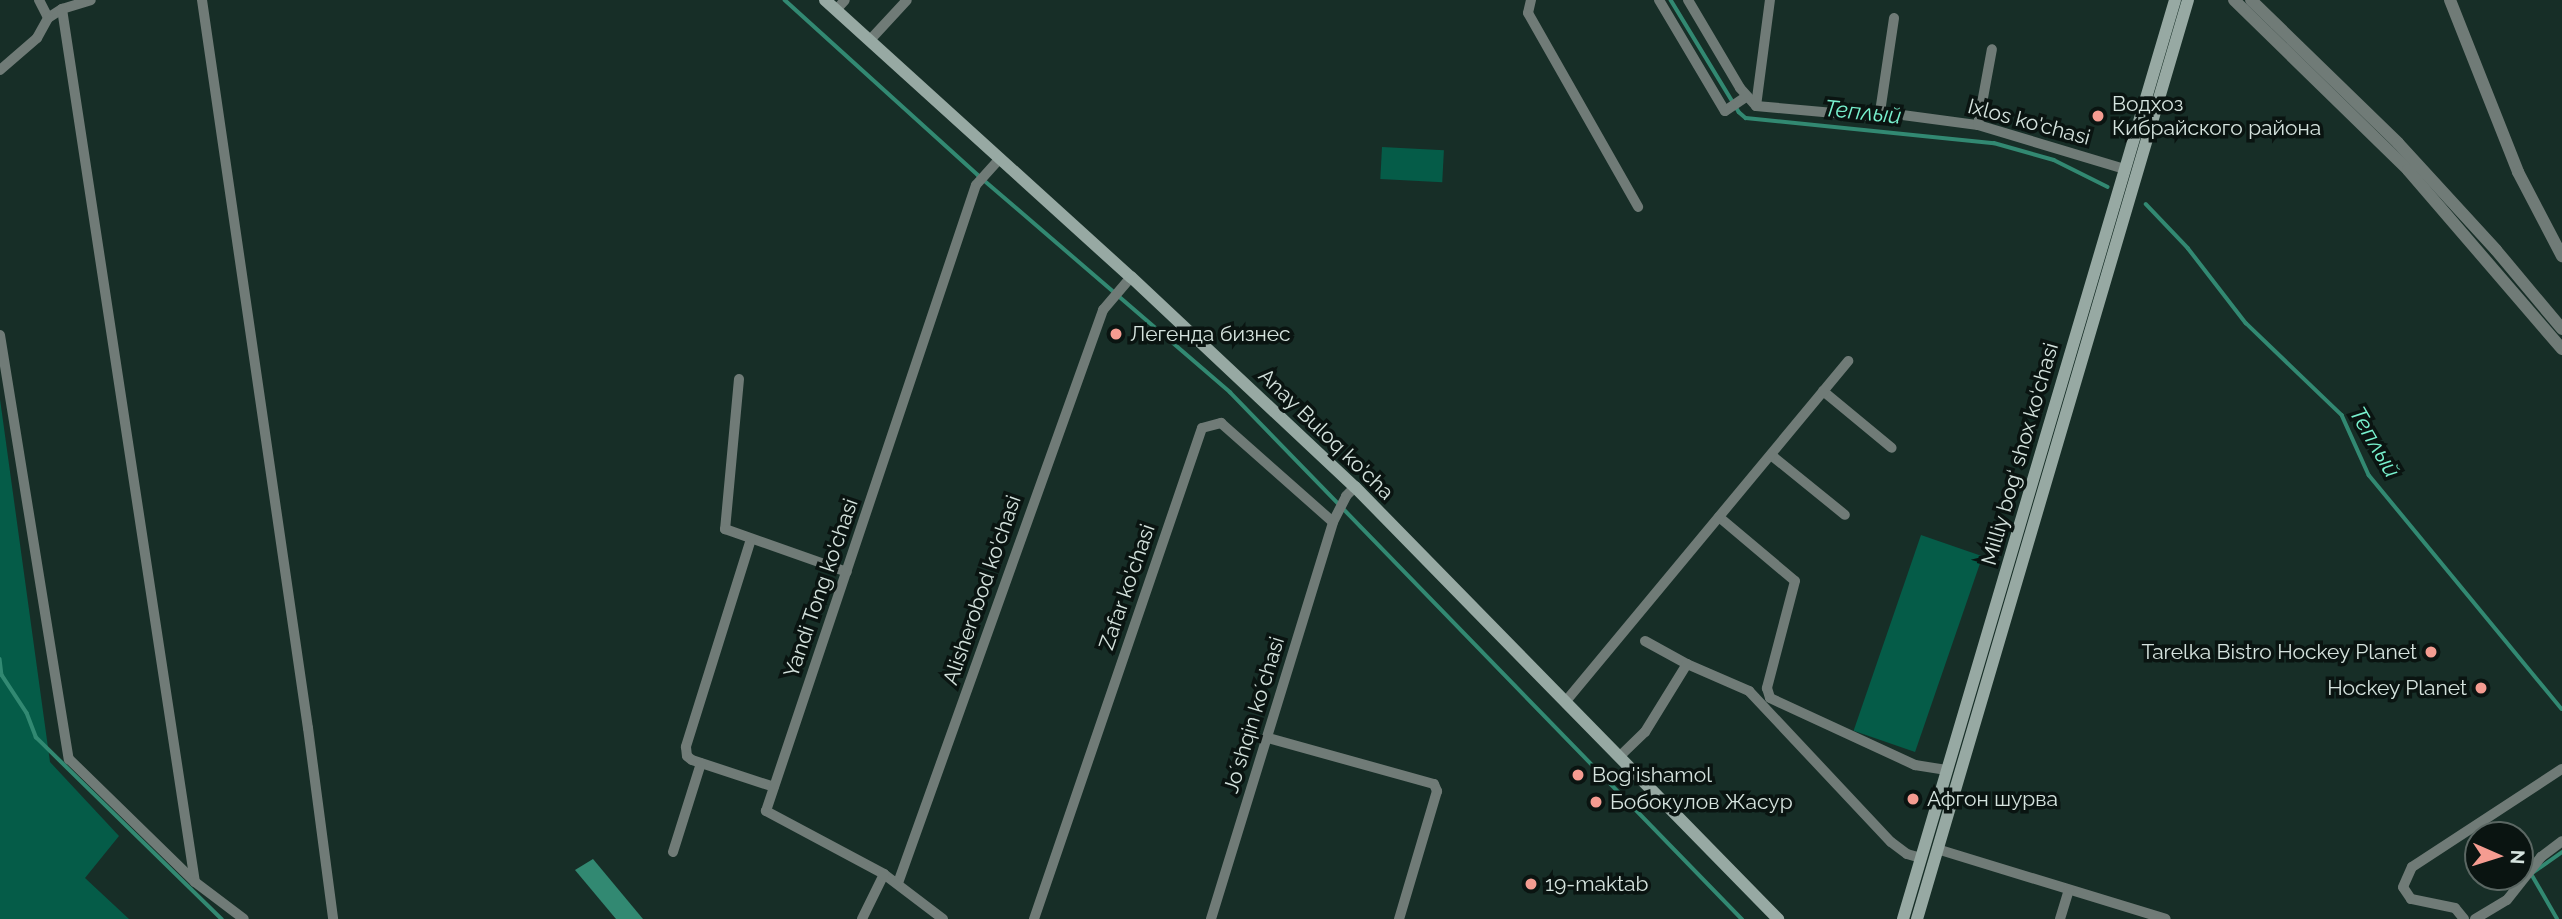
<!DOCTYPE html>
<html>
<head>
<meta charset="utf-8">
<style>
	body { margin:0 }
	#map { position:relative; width:2562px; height:919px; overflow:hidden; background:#172e27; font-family:Raleway,sans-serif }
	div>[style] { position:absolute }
	.green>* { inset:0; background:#055c48; transform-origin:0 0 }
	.water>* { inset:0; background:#328972 }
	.stream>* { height:3.5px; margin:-1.75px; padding:0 1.75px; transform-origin:1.75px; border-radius:1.75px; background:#328972 }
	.minor>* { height:10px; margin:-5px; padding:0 5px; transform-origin:5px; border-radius:5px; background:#707b77 }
	.tertiary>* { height:12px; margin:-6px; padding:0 6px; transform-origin:6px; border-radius:6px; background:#707b77 }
	.secondary>* { height:12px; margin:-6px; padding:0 6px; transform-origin:6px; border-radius:6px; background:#97a9a3 }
	.dots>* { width:19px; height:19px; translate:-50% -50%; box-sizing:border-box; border:4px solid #0a1411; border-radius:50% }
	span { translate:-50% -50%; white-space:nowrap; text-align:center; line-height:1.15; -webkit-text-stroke:7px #0a1411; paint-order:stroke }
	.poi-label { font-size:21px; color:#d5e3de }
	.left { translate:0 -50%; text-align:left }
	.right { translate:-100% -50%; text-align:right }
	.street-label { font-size:21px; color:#d5e3de }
	.water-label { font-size:23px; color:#78f1ce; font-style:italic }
	.north { position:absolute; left:2464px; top:821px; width:70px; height:70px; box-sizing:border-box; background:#0a1411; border:2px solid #5b6763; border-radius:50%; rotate:93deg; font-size:19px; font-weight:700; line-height:28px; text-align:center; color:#d5e3de }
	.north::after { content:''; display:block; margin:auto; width:24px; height:32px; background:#f59c91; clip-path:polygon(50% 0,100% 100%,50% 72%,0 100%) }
</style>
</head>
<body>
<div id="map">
	<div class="green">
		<i style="left:1382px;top:147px;width:62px;height:32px;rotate:3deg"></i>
		<i style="clip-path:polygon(0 399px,50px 762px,119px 836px,85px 878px,129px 919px,0 919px)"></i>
		<i style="left:1921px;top:535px;width:65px;height:207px;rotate:19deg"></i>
	</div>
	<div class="water">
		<i style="clip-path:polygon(593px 859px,643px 919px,616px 919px,575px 870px)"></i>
	</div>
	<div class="stream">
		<i style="left:785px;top:0;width:261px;rotate:42.2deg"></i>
		<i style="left:978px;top:175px;width:333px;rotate:40.7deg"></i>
		<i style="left:1230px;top:392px;width:735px;rotate:45.83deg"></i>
		<i style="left:1671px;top:0;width:131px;rotate:58.7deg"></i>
		<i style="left:1739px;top:112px;width:9px;rotate:41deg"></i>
		<i style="left:1746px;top:118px;width:249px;rotate:5.8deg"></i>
		<i style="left:1994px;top:143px;width:62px;rotate:15.8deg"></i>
		<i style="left:2054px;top:160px;width:60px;rotate:26.6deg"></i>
		<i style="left:2146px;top:204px;width:61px;rotate:46.3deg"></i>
		<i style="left:2188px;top:248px;width:95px;rotate:52.3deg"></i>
		<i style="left:2246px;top:323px;width:133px;rotate:43.8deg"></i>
		<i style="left:2342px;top:415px;width:66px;rotate:65.8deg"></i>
		<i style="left:2369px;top:475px;width:303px;rotate:50.5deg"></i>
		<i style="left:0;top:659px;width:16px;rotate:83deg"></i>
		<i style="left:2px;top:675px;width:45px;rotate:56.7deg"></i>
		<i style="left:27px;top:713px;width:26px;rotate:69deg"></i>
		<i style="left:36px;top:737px;width:260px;rotate:44.4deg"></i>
		<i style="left:2557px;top:919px;width:52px;rotate:-120deg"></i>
		<i style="left:2531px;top:874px;width:38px;rotate:-35deg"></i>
	</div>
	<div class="minor">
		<i style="left:39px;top:0;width:20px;rotate:63deg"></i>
		<i style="left:48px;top:18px;width:17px;rotate:-33deg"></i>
		<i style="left:62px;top:9px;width:30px;rotate:-17deg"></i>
		<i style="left:202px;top:0;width:736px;rotate:81.72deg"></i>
		<i style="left:308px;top:728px;width:193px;rotate:82.5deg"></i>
		<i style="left:1531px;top:0;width:13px;rotate:103deg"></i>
		<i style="left:1528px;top:13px;width:223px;rotate:60.4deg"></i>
		<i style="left:1659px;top:0;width:129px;rotate:59.3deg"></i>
		<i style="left:1725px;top:111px;width:25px;rotate:-34deg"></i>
		<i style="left:1688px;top:0;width:102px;rotate:59.4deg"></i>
		<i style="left:1740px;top:88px;width:24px;rotate:48deg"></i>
		<i style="left:1756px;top:106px;width:112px;rotate:5.1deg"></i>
		<i style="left:1868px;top:116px;width:13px;rotate:-18deg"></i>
		<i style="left:1880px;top:112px;width:99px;rotate:7.6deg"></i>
		<i style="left:1978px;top:125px;width:153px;rotate:16.7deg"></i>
		<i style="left:62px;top:9px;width:883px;rotate:81.34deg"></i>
		<i style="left:836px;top:10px;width:13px;rotate:-48deg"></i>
		<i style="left:870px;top:40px;width:54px;rotate:-47.2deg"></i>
		<i style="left:0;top:70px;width:49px;rotate:-40.9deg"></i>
		<i style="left:37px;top:38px;width:23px;rotate:-61deg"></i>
		<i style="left:1756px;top:106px;width:107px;rotate:-82.5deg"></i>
		<i style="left:1880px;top:112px;width:95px;rotate:-81.5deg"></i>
		<i style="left:1978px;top:125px;width:77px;rotate:-79.6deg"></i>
		<i style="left:0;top:335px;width:430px;rotate:80.8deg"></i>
		<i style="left:69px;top:759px;width:176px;rotate:44.3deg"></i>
		<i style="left:195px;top:882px;width:61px;rotate:37.1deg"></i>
		<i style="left:739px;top:379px;width:151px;rotate:95.3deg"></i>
		<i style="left:725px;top:529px;width:129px;rotate:19.4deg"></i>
		<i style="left:1823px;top:391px;width:89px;rotate:39.6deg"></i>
		<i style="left:1771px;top:455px;width:95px;rotate:39deg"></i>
		<i style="left:1719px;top:517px;width:99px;rotate:40.1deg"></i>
		<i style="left:1795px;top:581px;width:111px;rotate:104.7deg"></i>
		<i style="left:1767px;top:688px;width:10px;rotate:73deg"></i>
		<i style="left:1770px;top:698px;width:160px;rotate:24.8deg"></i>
		<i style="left:1915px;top:765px;width:32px;rotate:9deg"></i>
		<i style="left:751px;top:539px;width:218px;rotate:107.4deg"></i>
		<i style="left:686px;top:747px;width:9px;rotate:84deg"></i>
		<i style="left:687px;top:756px;width:6px;rotate:39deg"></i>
		<i style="left:692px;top:760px;width:86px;rotate:18.2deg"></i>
		<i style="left:1645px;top:641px;width:48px;rotate:28.7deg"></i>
		<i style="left:1687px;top:664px;width:68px;rotate:23.5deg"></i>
		<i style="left:1749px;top:691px;width:207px;rotate:46.8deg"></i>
		<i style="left:1891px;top:842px;width:20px;rotate:37deg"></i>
		<i style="left:1907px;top:854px;width:15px;rotate:16deg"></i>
		<i style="left:1566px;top:701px;width:442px;rotate:-50.3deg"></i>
		<i style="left:1268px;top:738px;width:172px;rotate:15.5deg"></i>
		<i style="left:1434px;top:784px;width:8px;rotate:67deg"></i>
		<i style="left:1437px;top:791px;width:134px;rotate:106.5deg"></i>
		<i style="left:1620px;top:756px;width:35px;rotate:-44deg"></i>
		<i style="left:1645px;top:732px;width:80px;rotate:-58.3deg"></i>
		<i style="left:1937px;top:849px;width:239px;rotate:17deg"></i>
		<i style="left:673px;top:852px;width:93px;rotate:-72.5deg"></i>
		<i style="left:898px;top:883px;width:609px;rotate:-70.31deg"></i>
		<i style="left:1103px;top:310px;width:43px;rotate:-49.7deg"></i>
		<i style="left:862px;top:919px;width:50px;rotate:-63.9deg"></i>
		<i style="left:943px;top:919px;width:74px;rotate:-142.7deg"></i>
		<i style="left:884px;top:874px;width:134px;rotate:-151.9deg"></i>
		<i style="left:766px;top:811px;width:660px;rotate:-71.46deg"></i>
		<i style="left:976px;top:185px;width:36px;rotate:-48deg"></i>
		<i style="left:1034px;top:919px;width:519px;rotate:-71.11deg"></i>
		<i style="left:1202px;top:428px;width:20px;rotate:-15deg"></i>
		<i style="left:1221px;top:423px;width:149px;rotate:41.5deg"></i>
		<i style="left:1211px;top:919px;width:415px;rotate:-72.9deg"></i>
		<i style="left:1333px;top:522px;width:29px;rotate:-63deg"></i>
		<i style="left:1346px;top:496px;width:13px;rotate:-45deg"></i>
		<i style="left:2060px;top:919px;width:30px;rotate:-73deg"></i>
		<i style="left:2464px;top:919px;width:14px;rotate:-129deg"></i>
		<i style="left:2455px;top:908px;width:45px;rotate:-168.4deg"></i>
		<i style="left:2411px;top:899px;width:14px;rotate:-124deg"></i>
		<i style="left:2403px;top:887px;width:22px;rotate:-66deg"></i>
		<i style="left:2412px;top:867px;width:179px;rotate:-33.2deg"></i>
		<i style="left:2475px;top:919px;width:37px;rotate:-31deg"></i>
		<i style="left:2507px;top:900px;width:55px;rotate:-51.7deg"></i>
		<i style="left:2541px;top:857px;width:26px;rotate:-37deg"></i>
	</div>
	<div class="tertiary">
		<i style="left:2234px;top:0;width:243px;rotate:44.3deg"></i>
		<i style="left:2408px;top:170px;width:236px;rotate:49.3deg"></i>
		<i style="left:2251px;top:0;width:205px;rotate:44.2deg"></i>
		<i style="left:2398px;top:143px;width:145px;rotate:47.5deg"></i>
		<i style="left:2496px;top:250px;width:103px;rotate:50.1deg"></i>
		<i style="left:2450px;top:0;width:185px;rotate:68.4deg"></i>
		<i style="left:2518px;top:172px;width:95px;rotate:62.4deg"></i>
	</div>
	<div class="secondary">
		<i style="left:825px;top:0;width:413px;rotate:42.2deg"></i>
		<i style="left:1131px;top:277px;width:307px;rotate:43.2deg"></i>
		<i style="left:1355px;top:487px;width:605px;rotate:45.6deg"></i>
		<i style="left:1903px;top:919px;width:958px;rotate:-73.51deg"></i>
		<i style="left:1917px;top:919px;width:958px;rotate:-73.57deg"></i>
	</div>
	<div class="dots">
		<i style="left:2098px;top:116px;background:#f59c91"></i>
		<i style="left:1116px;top:334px;background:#f59c91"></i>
		<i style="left:2431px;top:652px;background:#f59c91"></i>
		<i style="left:2481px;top:688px;background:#f59c91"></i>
		<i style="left:1578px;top:775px;background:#f59c91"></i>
		<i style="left:1913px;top:799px;background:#f59c91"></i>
		<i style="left:1596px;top:802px;background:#f59c91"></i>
		<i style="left:1531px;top:884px;background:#f59c91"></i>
	</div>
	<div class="poi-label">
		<span class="left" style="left:2112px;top:116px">Водхоз<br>Кибрайского района</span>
		<span class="left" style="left:1130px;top:334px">Легенда бизнес</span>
		<span class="right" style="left:2417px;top:652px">Tarelka Bistro Hockey Planet</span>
		<span class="right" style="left:2467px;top:688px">Hockey Planet</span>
		<span class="left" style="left:1592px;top:775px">Bog'ishamol</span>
		<span class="left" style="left:1927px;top:799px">Афгон шурва</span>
		<span class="left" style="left:1610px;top:802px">Бобокулов Жасур</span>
		<span class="left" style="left:1545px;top:884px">19-maktab</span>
	</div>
	<div class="street-label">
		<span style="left:2029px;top:122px;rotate:15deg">Ixlos ko'chasi</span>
		<span style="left:1326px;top:434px;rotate:44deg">Anay Buloq ko'cha</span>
		<span style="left:2020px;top:454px;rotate:-74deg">Milliy bog‘ shox ko‘chasi</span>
		<span style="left:1127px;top:587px;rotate:-71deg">Zafar ko'chasi</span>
		<span style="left:821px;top:588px;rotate:-71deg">Yandi Tong ko'chasi</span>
		<span style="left:982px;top:590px;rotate:-71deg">Alisherobod ko'chasi</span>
		<span style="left:1254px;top:715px;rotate:-73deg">Joʼshqin koʼchasi</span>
	</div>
	<div class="water-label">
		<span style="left:1863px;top:112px;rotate:6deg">Теплый</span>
		<span style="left:2375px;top:442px;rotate:60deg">Теплый</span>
	</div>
	<div class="north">N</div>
</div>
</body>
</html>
